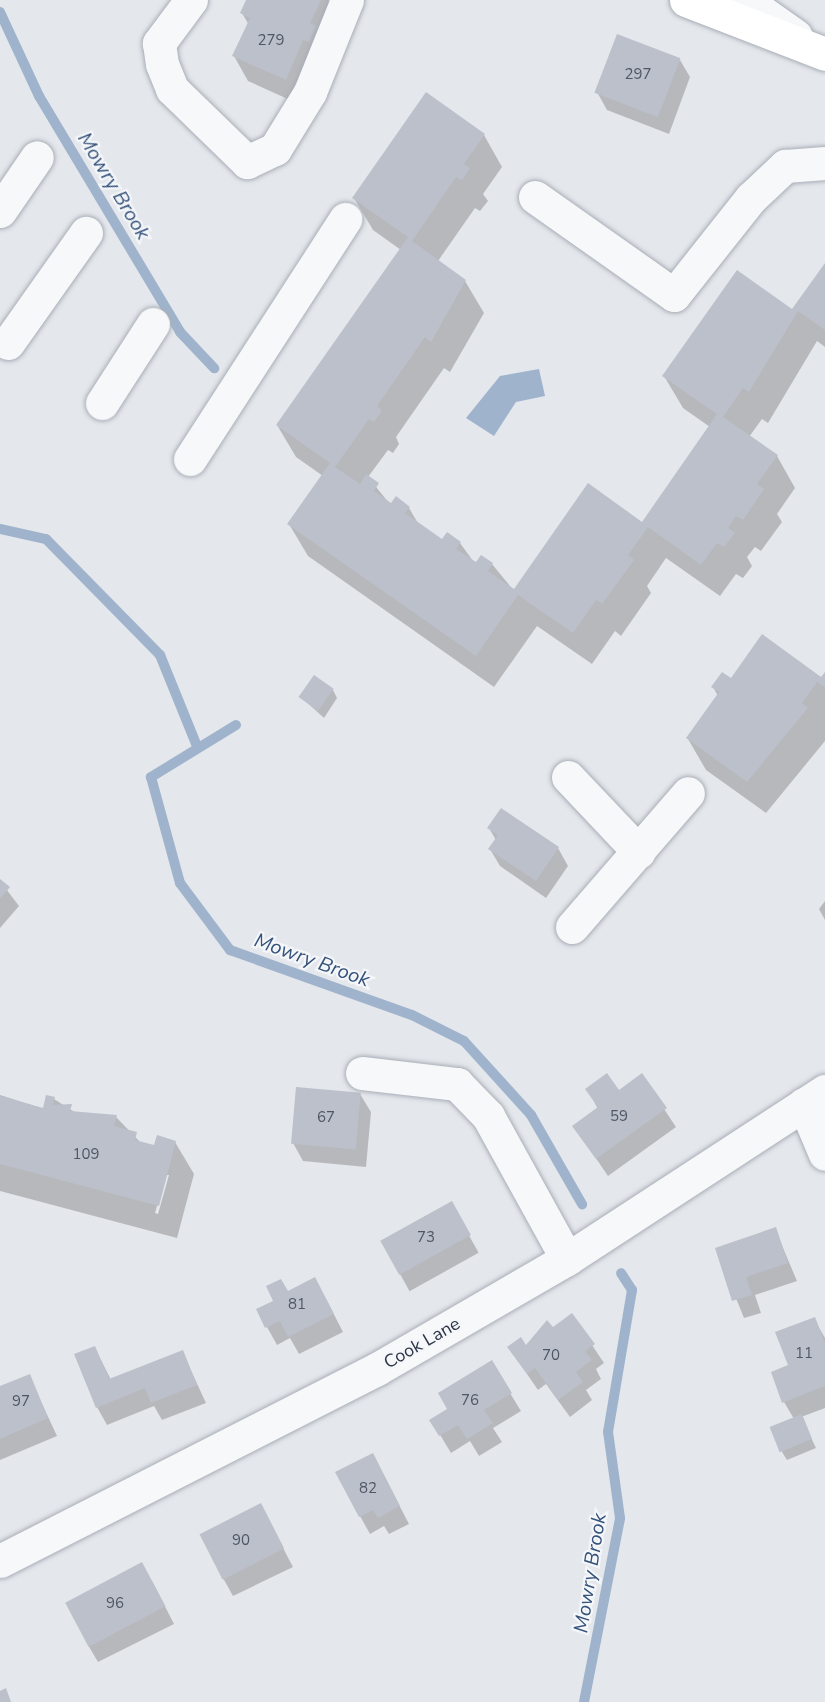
<!DOCTYPE html>
<html>
<head>
<meta charset="utf-8">
<style>
	body { margin:0 }
	#map { position:relative; width:825px; height:1702px; overflow:hidden; background:#e4e7ec; font-family:"Nunito Sans",sans-serif }
	div>[style] { position:absolute }
	.water>* { inset:0; background:#9fb4cc }
	.shadow>* { inset:0; background:#0003; transform-origin:0 0 }
	.stream>* { height:10px; margin:-5px; padding:0 5px; transform-origin:5px; border-radius:5px; background:#9fb4cc }
	.building>* { inset:0; background:#bbc0ca; transform-origin:0 0 }
	.roads { filter:drop-shadow(0 0 2px #a9aeb7) drop-shadow(0 0 2px #a9aeb7) }
	.minor>* { height:33px; margin:-16.5px; padding:0 16.5px; transform-origin:16.5px; border-radius:16.5px; background:#f7f8fa }
	.major>* { height:33px; margin:-16.5px; padding:0 16.5px; transform-origin:16.5px; border-radius:16.5px; background:#fff }
	span { translate:-50% -50%; white-space:nowrap; text-align:center; line-height:1.15; -webkit-text-stroke:4.5px #f4f6f9; paint-order:stroke }
	.number-label { font-size:15px; color:#4f5766 }
	.number-label span { -webkit-text-stroke-width:0 }
	.street-label { font-size:18px; color:#2b3445 }
	.water-label { font-size:20px; color:#34527a; font-style:italic }
</style>
</head>
<body>
<div id="map">
	<div class="water">
		<i style="clip-path:polygon(539px 369px,545px 396px,516px 402px,494px 436px,466px 418px,500px 376px)"></i>
	</div>
	<div class="shadow">
		<i style="clip-path:polygon(248px 0,328px 0,339px 18px,301px 105px,248px 81px,234px 56px,249px 25px,242px 13px)"></i>
		<i style="clip-path:polygon(680px 60px,690px 77px,669px 134px,607px 110px,597px 92px)"></i>
		<i style="clip-path:polygon(484px 135px,502px 167px,483px 194px,488px 201px,480px 211px,475px 208px,438px 261px,465px 281px,484px 313px,450px 372px,444px 368px,396px 437px,399px 444px,393px 453px,388px 450px,368px 477px,389px 503px,409px 508px,419px 525px,442px 541px,460px 543px,476px 565px,481px 557px,492px 564px,514px 591px,642px 524px,710px 427px,683px 408px,664px 376px,793px 311px,825px 265px,825px 347px,817px 341px,768px 423px,762px 419px,749px 437px,777px 456px,795px 488px,777px 514px,782px 522px,761px 551px,755px 547px,747px 557px,752px 566px,743px 578px,736px 574px,720px 596px,666px 558px,647px 586px,651px 593px,621px 636px,615px 631px,592px 664px,537px 626px,494px 687px,308px 556px,289px 524px,323px 476px,296px 457px,277px 425px,401px 250px,373px 230px,354px 198px)"></i>
		<i style="clip-path:polygon(825px 675px,825px 741px,766px 813px,706px 770px,688px 739px,718px 696px,713px 687px,731px 680px,822px 679px)"></i>
		<i style="clip-path:polygon(333px 690px,337px 698px,324px 718px,301px 697px)"></i>
		<i style="clip-path:polygon(501px 810px,558px 848px,568px 866px,546px 898px,500px 866px,490px 849px,496px 840px,489px 828px)"></i>
		<i style="clip-path:polygon(0 881px,19px 906px,0 928px)"></i>
		<i style="clip-path:polygon(825px 901px,825px 920px,819px 909px)"></i>
		<i style="clip-path:polygon(642px 1076px,676px 1127px,608px 1176px,574px 1126px,598px 1109px,587px 1089px,619px 1092px)"></i>
		<i style="clip-path:polygon(360px 1094px,371px 1112px,366px 1167px,303px 1161px,293px 1143px)"></i>
		<i style="clip-path:polygon(evenodd,0 1095px,44px 1109px,54px 1099px,76px 1113px,116px 1117px,141px 1143px,155px 1147px,175px 1142px,194px 1174px,177px 1238px,0 1191px,0 1095px,166px 1175px,169px 1175px,158px 1214px,155px 1213px,166px 1175px)"></i>
		<i style="left:451px;top:1203px;width:57px;height:79px;rotate:61deg"></i>
		<i style="clip-path:polygon(775px 1229px,797px 1281px,755px 1295px,761px 1313px,744px 1318px,716px 1249px)"></i>
		<i style="clip-path:polygon(288px 1293px,325px 1297px,343px 1332px,299px 1354px,290px 1338px,277px 1345px,267px 1327px,275px 1302px)"></i>
		<i style="clip-path:polygon(572px 1315px,604px 1363px,596px 1369px,601px 1379px,586px 1390px,592px 1400px,570px 1417px,546px 1384px,538px 1390px,509px 1348px,526px 1347px)"></i>
		<i style="clip-path:polygon(814px 1319px,825px 1338px,825px 1408px,801px 1417px,816px 1448px,787px 1460px,782px 1452px,794px 1419px,784px 1402px,790px 1366px)"></i>
		<i style="clip-path:polygon(95px 1348px,111px 1380px,182px 1351px,206px 1403px,162px 1420px,154px 1406px,107px 1425px,97px 1407px)"></i>
		<i style="clip-path:polygon(491px 1362px,521px 1411px,493px 1428px,502px 1442px,479px 1456px,470px 1441px,451px 1453px,431px 1420px,449px 1410px)"></i>
		<i style="clip-path:polygon(29px 1376px,57px 1436px,0 1460px,0 1387px)"></i>
		<i style="clip-path:polygon(382px 1472px,409px 1524px,389px 1534px,384px 1526px,370px 1534px,360px 1516px)"></i>
		<i style="clip-path:polygon(270px 1523px,293px 1567px,233px 1596px,223px 1578px)"></i>
		<i style="clip-path:polygon(152px 1581px,174px 1624px,98px 1662px,88px 1645px)"></i>
	</div>
	<div class="stream">
		<i style="left:0;top:12px;width:93px;rotate:65.1deg"></i>
		<i style="left:39px;top:96px;width:275px;rotate:59.1deg"></i>
		<i style="left:180px;top:332px;width:50px;rotate:46.6deg"></i>
		<i style="left:0;top:529px;width:47px;rotate:12.3deg"></i>
		<i style="left:46px;top:539px;width:163px;rotate:45.5deg"></i>
		<i style="left:160px;top:655px;width:98px;rotate:67.9deg"></i>
		<i style="left:236px;top:725px;width:100px;rotate:148.5deg"></i>
		<i style="left:151px;top:777px;width:110px;rotate:74.7deg"></i>
		<i style="left:180px;top:883px;width:84px;rotate:53.3deg"></i>
		<i style="left:230px;top:950px;width:193px;rotate:19.7deg"></i>
		<i style="left:412px;top:1015px;width:58px;rotate:26.6deg"></i>
		<i style="left:464px;top:1041px;width:100px;rotate:47.8deg"></i>
		<i style="left:531px;top:1115px;width:103px;rotate:60.2deg"></i>
		<i style="left:584px;top:1702px;width:187px;rotate:-78.9deg"></i>
		<i style="left:620px;top:1518px;width:87px;rotate:-97.9deg"></i>
		<i style="left:608px;top:1432px;width:144px;rotate:-80.4deg"></i>
		<i style="left:632px;top:1290px;width:20px;rotate:-123deg"></i>
	</div>
	<div class="building">
		<i style="clip-path:polygon(246px 0,321px 0,310px 23px,316px 26px,309px 42px,303px 40px,286px 80px,232px 56px,250px 18px,240px 13px)"></i>
		<i style="left:617px;top:34px;width:68px;height:63px;rotate:21deg"></i>
		<i style="clip-path:polygon(426px 92px,485px 134px,464px 164px,470px 168px,462px 180px,456px 177px,412px 241px,466px 280px,431px 342px,425px 337px,377px 406px,382px 411px,374px 422px,369px 419px,335px 467px,360px 484px,366px 474px,379px 483px,374px 491px,391px 503px,396px 496px,410px 507px,405px 513px,442px 539px,447px 532px,461px 542px,456px 549px,476px 562px,481px 555px,493px 563px,488px 571px,514px 589px,588px 483px,642px 522px,717px 414px,662px 376px,737px 270px,792px 309px,825px 263px,825px 330px,798px 311px,749px 392px,743px 388px,723px 417px,778px 455px,757px 484px,764px 489px,743px 520px,736px 516px,728px 528px,735px 533px,724px 547px,717px 543px,701px 565px,648px 527px,628px 555px,634px 560px,602px 604px,596px 600px,573px 633px,518px 595px,476px 656px,287px 524px,330px 463px,276px 425px,408px 237px,352px 198px)"></i>
		<i style="clip-path:polygon(762px 634px,821px 677px,825px 672px,825px 687px,817px 682px,802px 703px,808px 708px,747px 782px,686px 738px,719px 692px,711px 687px,722px 672px,731px 678px)"></i>
		<i style="left:314px;top:675px;width:24px;height:27px;rotate:35deg"></i>
		<i style="clip-path:polygon(501px 808px,559px 847px,536px 881px,488px 849px,498px 835px,487px 828px)"></i>
		<i style="clip-path:polygon(0 879px,10px 887px,0 899px)"></i>
		<i style="clip-path:polygon(607px 1073px,619px 1090px,642px 1073px,667px 1108px,596px 1159px,572px 1126px,598px 1107px,585px 1089px)"></i>
		<i style="left:296px;top:1087px;width:65px;height:57px;rotate:5deg"></i>
		<i style="clip-path:polygon(46px 1095px,55px 1097px,53px 1105px,72px 1104px,70px 1111px,117px 1115px,114px 1126px,137px 1132px,135px 1140px,154px 1145px,157px 1135px,176px 1141px,159px 1206px,0 1164px,0 1096px,43px 1108px)"></i>
		<i style="left:452px;top:1201px;width:39px;height:82px;rotate:61deg"></i>
		<i style="clip-path:polygon(776px 1227px,788px 1263px,746px 1277px,752px 1295px,732px 1301px,715px 1248px)"></i>
		<i style="clip-path:polygon(315px 1277px,334px 1314px,288px 1337px,280px 1321px,265px 1328px,256px 1309px,273px 1301px,266px 1286px,281px 1279px,288px 1291px)"></i>
		<i style="clip-path:polygon(572px 1313px,595px 1344px,585px 1351px,592px 1360px,576px 1372px,583px 1382px,558px 1400px,535px 1368px,527px 1374px,507px 1347px,521px 1337px,526px 1345px,547px 1320px,553px 1327px)"></i>
		<i style="clip-path:polygon(815px 1317px,825px 1343px,825px 1386px,782px 1403px,771px 1372px,788px 1365px,775px 1332px)"></i>
		<i style="clip-path:polygon(95px 1346px,109px 1379px,183px 1350px,197px 1385px,151px 1403px,145px 1388px,96px 1408px,74px 1354px)"></i>
		<i style="clip-path:polygon(492px 1360px,512px 1393px,484px 1410px,493px 1423px,467px 1439px,458px 1425px,439px 1436px,429px 1420px,447px 1409px,438px 1393px)"></i>
		<i style="clip-path:polygon(30px 1374px,48px 1418px,0 1439px,0 1386px)"></i>
		<i style="left:802px;top:1414px;width:27px;height:35px;rotate:68deg"></i>
		<i style="clip-path:polygon(373px 1453px,400px 1506px,378px 1518px,373px 1510px,359px 1517px,335px 1472px)"></i>
		<i style="left:261px;top:1503px;width:51px;height:69px;rotate:63deg"></i>
		<i style="left:142px;top:1562px;width:50px;height:87px;rotate:62deg"></i>
		<i style="clip-path:polygon(6px 1688px,11px 1702px,0 1702px,0 1691px)"></i>
	</div>
	<div class="roads">
		<div class="minor">
			<i style="left:191px;top:0;width:54px;rotate:126.7deg"></i>
			<i style="left:159px;top:43px;width:21px;rotate:82deg"></i>
			<i style="left:162px;top:64px;width:27px;rotate:68deg"></i>
			<i style="left:172px;top:89px;width:105px;rotate:44.2deg"></i>
			<i style="left:247px;top:162px;width:31px;rotate:-25deg"></i>
			<i style="left:275px;top:149px;width:67px;rotate:-58.4deg"></i>
			<i style="left:310px;top:92px;width:99px;rotate:-68.1deg"></i>
			<i style="left:745px;top:0;width:62px;rotate:35.2deg"></i>
			<i style="left:535px;top:197px;width:170px;rotate:35.2deg"></i>
			<i style="left:674px;top:295px;width:124px;rotate:-51.6deg"></i>
			<i style="left:751px;top:198px;width:47px;rotate:-43.3deg"></i>
			<i style="left:785px;top:166px;width:40px;rotate:-4.3deg"></i>
			<i style="left:0;top:211px;width:65px;rotate:-55.6deg"></i>
			<i style="left:8px;top:343px;width:135px;rotate:-54.7deg"></i>
			<i style="left:102px;top:403px;width:94px;rotate:-57.2deg"></i>
			<i style="left:190px;top:459px;width:286px;rotate:-57.1deg"></i>
			<i style="left:568px;top:777px;width:103px;rotate:46.6deg"></i>
			<i style="left:572px;top:927px;width:177px;rotate:-49.1deg"></i>
			<i style="left:362px;top:1073px;width:96px;rotate:6.6deg"></i>
			<i style="left:457px;top:1084px;width:45px;rotate:45.9deg"></i>
			<i style="left:488px;top:1116px;width:163px;rotate:61.1deg"></i>
			<i style="left:804px;top:1104px;width:54px;rotate:67.2deg"></i>
			<i style="left:0;top:1561px;width:423px;rotate:-27deg"></i>
			<i style="left:377px;top:1369px;width:220px;rotate:-30.1deg"></i>
			<i style="left:567px;top:1259px;width:308px;rotate:-33.1deg"></i>
		</div>
		<div class="major">
			<i style="left:686px;top:0;width:149px;rotate:21.2deg"></i>
		</div>
	</div>
	<div class="number-label">
		<span style="left:271px;top:41px">279</span>
		<span style="left:638px;top:75px">297</span>
		<span style="left:619px;top:1117px">59</span>
		<span style="left:326px;top:1118px">67</span>
		<span style="left:86px;top:1155px">109</span>
		<span style="left:426px;top:1238px">73</span>
		<span style="left:297px;top:1305px">81</span>
		<span style="left:804px;top:1354px">11</span>
		<span style="left:551px;top:1356px">70</span>
		<span style="left:470px;top:1401px">76</span>
		<span style="left:21px;top:1402px">97</span>
		<span style="left:368px;top:1489px">82</span>
		<span style="left:241px;top:1541px">90</span>
		<span style="left:115px;top:1604px">96</span>
	</div>
	<div class="street-label">
		<span style="left:422px;top:1343px;rotate:-30deg">Cook Lane</span>
	</div>
	<div class="water-label">
		<span style="left:114px;top:186px;rotate:59deg">Mowry Brook</span>
		<span style="left:312px;top:960px;rotate:20deg">Mowry Brook</span>
		<span style="left:590px;top:1573px;rotate:-81deg">Mowry Brook</span>
	</div>
</div>
</body>
</html>
